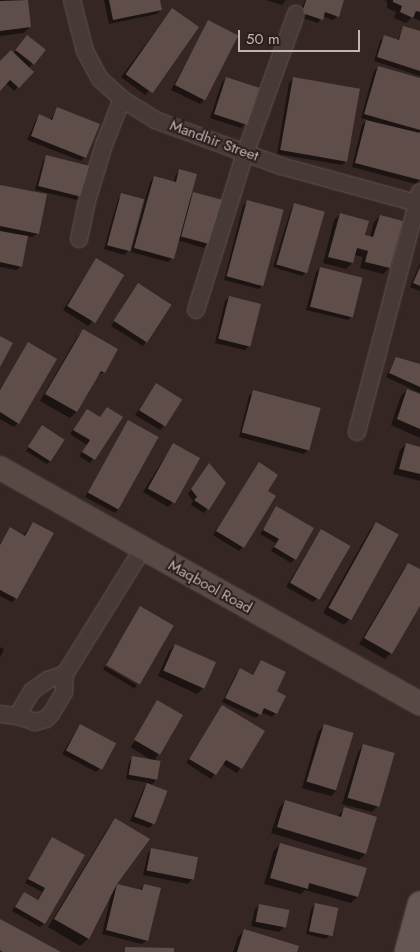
<!DOCTYPE html>
<html>
<head>
<meta charset="utf-8">
<style>
	body { margin:0 }
	#map { position:relative; width:420px; height:952px; overflow:hidden; background:#352623; font-family:Jost,sans-serif }
	div>[style] { position:absolute }
	.shadow>* { inset:0; background:#0007; transform-origin:0 0 }
	.building>* { inset:0; background:#5f4d49; transform-origin:0 0 }
	.roads { filter:drop-shadow(0 0 1px #615451) drop-shadow(0 0 1px #615451) }
	.street>* { height:16px; margin:-8px; padding:0 8px; transform-origin:8px; border-radius:8px; background:#463936 }
	.secondary>* { height:22px; margin:-11px; padding:0 11px; transform-origin:11px; border-radius:11px; background:#584945 }
	.primary>* { height:25px; margin:-12.5px; padding:0 12.5px; transform-origin:12.5px; border-radius:12.5px; background:#665754 }
	span { translate:-50% -50%; white-space:nowrap; text-align:center; line-height:1.15; -webkit-text-stroke:4px #2b1e1c; paint-order:stroke }
	.street-label { font-size:15px; color:#c2b4b1 }
	.scale { position:absolute; left:238px; top:30px; width:122px; height:22px; box-sizing:border-box; border:2px solid #c2b4b1; border-top:0; padding-left:6px; font-size:15px; line-height:18px; white-space:nowrap; color:#c2b4b1; -webkit-text-stroke:4px #2b1e1c; paint-order:stroke }
</style>
</head>
<body>
<div id="map">
	<div class="shadow">
		<i style="clip-path:polygon(0 0,26px 0,30px 27px,24px 33px,0 36px)"></i>
		<i style="clip-path:polygon(104px 0,159px 0,161px 10px,157px 14px,109px 24px)"></i>
		<i style="clip-path:polygon(266px 0,286px 0,282px 5px)"></i>
		<i style="clip-path:polygon(305px 0,343px 0,337px 16px,333px 20px,322px 16px,318px 23px,299px 17px)"></i>
		<i style="clip-path:polygon(384px 0,420px 0,420px 21px,412px 17px,406px 23px,394px 18px,396px 12px,387px 8px,387px 1px)"></i>
		<i style="clip-path:polygon(169px 13px,149px 91px,145px 95px,121px 77px)"></i>
		<i style="clip-path:polygon(208px 22px,204px 100px,200px 104px,171px 90px)"></i>
		<i style="clip-path:polygon(404px 27px,420px 32px,420px 76px,374px 61px,380px 41px,384px 37px,397px 41px)"></i>
		<i style="clip-path:polygon(23px 41px,32px 64px,28px 69px,32px 72px,14px 91px,6px 83px,0 89px,0 63px,13px 54px)"></i>
		<i style="clip-path:polygon(378px 67px,420px 79px,420px 131px,417px 134px,420px 135px,420px 180px,416px 184px,352px 167px,362px 125px,368px 120px,361px 118px,374px 71px)"></i>
		<i style="clip-path:polygon(226px 78px,245px 124px,241px 128px,210px 118px,222px 82px)"></i>
		<i style="clip-path:polygon(293px 79px,346px 161px,342px 165px,277px 154px,289px 83px)"></i>
		<i style="clip-path:polygon(58px 108px,85px 157px,81px 161px,27px 140px,36px 120px,40px 116px,50px 120px)"></i>
		<i style="clip-path:polygon(47px 157px,81px 196px,77px 200px,35px 190px,43px 161px)"></i>
		<i style="clip-path:polygon(180px 170px,190px 198px,194px 194px,208px 244px,204px 248px,177px 240px,172px 258px,168px 262px,131px 252px,150px 182px,154px 177px,173px 183px,176px 174px)"></i>
		<i style="clip-path:polygon(0 186px,38px 233px,33px 237px,27px 236px,21px 266px,17px 270px,0 267px)"></i>
		<i style="clip-path:polygon(122px 195px,142px 200px,128px 251px,124px 255px,104px 249px,118px 199px)"></i>
		<i style="clip-path:polygon(247px 202px,263px 285px,259px 289px,224px 280px,243px 206px)"></i>
		<i style="clip-path:polygon(295px 205px,306px 272px,302px 276px,273px 267px,291px 209px)"></i>
		<i style="clip-path:polygon(340px 214px,363px 235px,370px 237px,374px 222px,380px 216px,389px 268px,383px 274px,360px 268px,363px 257px,354px 255px,352px 263px,346px 269px,323px 263px,334px 220px)"></i>
		<i style="clip-path:polygon(96px 259px,92px 322px,88px 326px,63px 310px)"></i>
		<i style="clip-path:polygon(420px 263px,420px 291px,410px 287px)"></i>
		<i style="clip-path:polygon(320px 268px,352px 316px,348px 320px,306px 310px,316px 272px)"></i>
		<i style="clip-path:polygon(134px 289px,170px 305px,143px 346px,111px 326px)"></i>
		<i style="clip-path:polygon(229px 297px,249px 346px,245px 350px,215px 343px,225px 301px)"></i>
		<i style="clip-path:polygon(83px 331px,104px 372px,96px 377px,76px 412px,70px 418px,40px 401px,77px 337px)"></i>
		<i style="clip-path:polygon(28px 344px,18px 423px,14px 427px,0 419px,0 389px)"></i>
		<i style="clip-path:polygon(396px 358px,420px 366px,420px 393px,386px 377px)"></i>
		<i style="clip-path:polygon(156px 384px,164px 426px,160px 430px,135px 415px)"></i>
		<i style="clip-path:polygon(407px 390px,420px 395px,420px 438px,391px 425px,401px 396px)"></i>
		<i style="clip-path:polygon(253px 392px,308px 450px,304px 454px,239px 437px,249px 396px)"></i>
		<i style="clip-path:polygon(83px 415px,100px 418px,121px 417px,90px 463px,79px 456px,87px 445px,70px 434px)"></i>
		<i style="clip-path:polygon(128px 421px,119px 509px,115px 513px,85px 497px)"></i>
		<i style="clip-path:polygon(42px 427px,51px 460px,47px 464px,26px 451px)"></i>
		<i style="clip-path:polygon(173px 444px,172px 503px,168px 507px,143px 492px)"></i>
		<i style="clip-path:polygon(406px 444px,420px 448px,420px 481px,393px 474px,400px 450px)"></i>
		<i style="clip-path:polygon(259px 464px,267px 491px,243px 547px,239px 551px,213px 535px)"></i>
		<i style="clip-path:polygon(205px 469px,224px 483px,204px 513px,191px 505px,193px 501px,188px 494px)"></i>
		<i style="clip-path:polygon(277px 508px,295px 559px,291px 563px,271px 551px,276px 543px,260px 534px)"></i>
		<i style="clip-path:polygon(33px 523px,16px 598px,12px 602px,0 596px,0 544px,10px 529px,23px 536px)"></i>
		<i style="clip-path:polygon(376px 524px,350px 619px,344px 625px,323px 613px,370px 530px)"></i>
		<i style="clip-path:polygon(321px 530px,317px 598px,313px 602px,286px 587px)"></i>
		<i style="clip-path:polygon(409px 564px,420px 571px,420px 603px,391px 653px,385px 659px,359px 644px,403px 570px)"></i>
		<i style="clip-path:polygon(141px 608px,139px 683px,106px 664px)"></i>
		<i style="clip-path:polygon(175px 645px,203px 688px,197px 694px,158px 676px,169px 651px)"></i>
		<i style="clip-path:polygon(0 647px,4px 649px,0 658px)"></i>
		<i style="clip-path:polygon(261px 661px,275px 692px,276px 713px,272px 717px,261px 712px,256px 718px,222px 702px,236px 674px,240px 670px,252px 676px)"></i>
		<i style="left:105px;top:666px;width:37px;height:4px;rotate:31deg"></i>
		<i style="left:158px;top:702px;width:27px;height:53px;rotate:31deg"></i>
		<i style="clip-path:polygon(222px 706px,264px 732px,237px 773px,222px 764px,211px 779px,186px 763px)"></i>
		<i style="clip-path:polygon(80px 725px,100px 768px,96px 772px,62px 754px)"></i>
		<i style="clip-path:polygon(324px 726px,352px 733px,337px 790px,331px 796px,302px 788px,318px 732px)"></i>
		<i style="clip-path:polygon(364px 745px,378px 806px,372px 812px,342px 804px,358px 752px)"></i>
		<i style="clip-path:polygon(133px 757px,156px 780px,151px 785px,153px 824px,149px 828px,130px 821px,144px 788px,149px 783px,126px 779px,129px 762px)"></i>
		<i style="clip-path:polygon(285px 801px,337px 817px,344px 809px,365px 854px,359px 860px,271px 833px,279px 808px)"></i>
		<i style="clip-path:polygon(116px 820px,115px 884px,140px 890px,144px 885px,147px 940px,142px 944px,102px 934px,112px 891px,88px 939px,80px 946px,48px 927px,108px 828px)"></i>
		<i style="clip-path:polygon(53px 839px,44px 923px,40px 927px,12px 911px,24px 893px,37px 900px,42px 892px,25px 883px)"></i>
		<i style="clip-path:polygon(281px 844px,365px 869px,357px 897px,351px 903px,305px 890px,301px 894px,264px 884px,274px 850px)"></i>
		<i style="clip-path:polygon(152px 849px,192px 879px,188px 884px,143px 875px,148px 853px)"></i>
		<i style="clip-path:polygon(259px 905px,283px 928px,279px 932px,251px 926px,255px 909px)"></i>
		<i style="clip-path:polygon(315px 905px,330px 935px,326px 939px,306px 934px,311px 909px)"></i>
		<i style="clip-path:polygon(244px 931px,295px 952px,233px 952px,238px 937px)"></i>
	</div>
	<div class="building">
		<i style="clip-path:polygon(28px 0,31px 27px,0 31px,0 1px)"></i>
		<i style="clip-path:polygon(109px 0,160px 0,162px 10px,113px 20px)"></i>
		<i style="clip-path:polygon(306px 0,344px 0,339px 17px,325px 12px,323px 20px,302px 13px)"></i>
		<i style="clip-path:polygon(393px 0,420px 0,420px 12px,416px 11px,413px 18px,400px 12px,402px 6px,393px 2px)"></i>
		<i style="left:172px;top:8px;width:33px;height:81px;rotate:35deg"></i>
		<i style="left:208px;top:20px;width:34px;height:73px;rotate:27deg"></i>
		<i style="clip-path:polygon(403px 26px,420px 31px,420px 71px,377px 57px,384px 35px,399px 40px)"></i>
		<i style="left:27px;top:35px;width:24px;height:19px;rotate:38deg"></i>
		<i style="clip-path:polygon(11px 50px,34px 72px,19px 88px,10px 80px,0 91px,0 61px)"></i>
		<i style="clip-path:polygon(378px 66px,420px 78px,420px 130px,364px 114px)"></i>
		<i style="left:226px;top:77px;width:35px;height:39px;rotate:18deg"></i>
		<i style="left:293px;top:77px;width:68px;height:74px;rotate:10deg"></i>
		<i style="clip-path:polygon(57px 107px,100px 124px,86px 158px,31px 136px,39px 114px,52px 120px)"></i>
		<i style="clip-path:polygon(366px 120px,420px 133px,420px 180px,355px 163px)"></i>
		<i style="left:46px;top:155px;width:45px;height:32px;rotate:14deg"></i>
		<i style="clip-path:polygon(179px 169px,197px 174px,174px 259px,134px 248px,154px 176px,176px 182px)"></i>
		<i style="clip-path:polygon(0 185px,47px 194px,39px 234px,0 226px)"></i>
		<i style="left:193px;top:192px;width:30px;height:46px;rotate:15deg"></i>
		<i style="left:121px;top:193px;width:24px;height:54px;rotate:15deg"></i>
		<i style="left:247px;top:200px;width:38px;height:79px;rotate:15deg"></i>
		<i style="left:294px;top:203px;width:32px;height:64px;rotate:16deg"></i>
		<i style="clip-path:polygon(340px 213px,369px 221px,365px 235px,373px 237px,380px 215px,403px 221px,390px 268px,365px 262px,368px 251px,357px 248px,353px 263px,328px 257px)"></i>
		<i style="clip-path:polygon(0 231px,28px 236px,22px 267px,0 262px)"></i>
		<i style="left:96px;top:258px;width:33px;height:56px;rotate:31deg"></i>
		<i style="left:320px;top:267px;width:44px;height:41px;rotate:14deg"></i>
		<i style="clip-path:polygon(420px 267px,420px 286px,413px 283px)"></i>
		<i style="left:138px;top:283px;width:40px;height:45px;rotate:33deg"></i>
		<i style="left:229px;top:296px;width:33px;height:44px;rotate:14deg"></i>
		<i style="clip-path:polygon(83px 329px,118px 349px,105px 373px,101px 371px,77px 412px,45px 394px)"></i>
		<i style="clip-path:polygon(0 336px,13px 343px,0 367px)"></i>
		<i style="clip-path:polygon(28px 342px,57px 359px,19px 424px,0 412px,0 390px)"></i>
		<i style="clip-path:polygon(396px 357px,420px 364px,420px 387px,389px 373px)"></i>
		<i style="left:156px;top:383px;width:31px;height:32px;rotate:32deg"></i>
		<i style="clip-path:polygon(407px 389px,420px 394px,420px 429px,397px 419px)"></i>
		<i style="left:253px;top:390px;width:70px;height:44px;rotate:15deg"></i>
		<i style="clip-path:polygon(107px 407px,123px 417px,95px 460px,82px 452px,90px 440px,73px 430px,87px 409px,100px 417px)"></i>
		<i style="left:128px;top:420px;width:35px;height:83px;rotate:29deg"></i>
		<i style="left:42px;top:425px;width:27px;height:26px;rotate:33deg"></i>
		<i style="left:173px;top:443px;width:31px;height:52px;rotate:29deg"></i>
		<i style="clip-path:polygon(406px 443px,420px 447px,420px 474px,399px 469px)"></i>
		<i style="clip-path:polygon(259px 462px,278px 475px,268px 491px,276px 496px,244px 548px,216px 531px)"></i>
		<i style="clip-path:polygon(209px 463px,226px 483px,209px 510px,194px 500px,197px 497px,191px 489px)"></i>
		<i style="clip-path:polygon(276px 506px,314px 528px,296px 560px,274px 547px,279px 539px,263px 530px)"></i>
		<i style="clip-path:polygon(33px 522px,54px 533px,17px 599px,0 590px,0 545px,10px 527px,25px 536px)"></i>
		<i style="left:376px;top:522px;width:26px;height:98px;rotate:29deg"></i>
		<i style="left:321px;top:529px;width:34px;height:62px;rotate:30deg"></i>
		<i style="clip-path:polygon(408px 563px,420px 569px,420px 606px,392px 654px,364px 638px)"></i>
		<i style="left:140px;top:606px;width:39px;height:68px;rotate:30deg"></i>
		<i style="left:175px;top:644px;width:45px;height:29px;rotate:24deg"></i>
		<i style="clip-path:polygon(261px 660px,286px 672px,277px 691px,286px 696px,277px 714px,264px 708px,261px 715px,225px 698px,240px 668px,253px 675px)"></i>
		<i style="left:157px;top:700px;width:30px;height:46px;rotate:30deg"></i>
		<i style="clip-path:polygon(222px 705px,265px 731px,242px 769px,226px 760px,216px 775px,189px 759px)"></i>
		<i style="left:80px;top:724px;width:41px;height:30px;rotate:28deg"></i>
		<i style="left:324px;top:724px;width:31px;height:60px;rotate:17deg"></i>
		<i style="left:363px;top:744px;width:33px;height:56px;rotate:16deg"></i>
		<i style="left:132px;top:756px;width:29px;height:19px;rotate:10deg"></i>
		<i style="left:147px;top:783px;width:22px;height:36px;rotate:21deg"></i>
		<i style="clip-path:polygon(285px 800px,341px 817px,344px 807px,377px 817px,366px 854px,277px 827px)"></i>
		<i style="clip-path:polygon(115px 818px,150px 839px,117px 884px,142px 890px,144px 884px,161px 888px,148px 941px,106px 930px,117px 884px,89px 939px,54px 919px)"></i>
		<i style="clip-path:polygon(52px 837px,85px 855px,45px 924px,15px 907px,24px 892px,38px 900px,45px 888px,28px 879px)"></i>
		<i style="clip-path:polygon(280px 843px,367px 868px,358px 897px,309px 883px,308px 889px,270px 878px)"></i>
		<i style="left:151px;top:848px;width:48px;height:23px;rotate:11deg"></i>
		<i style="left:315px;top:903px;width:24px;height:29px;rotate:12deg"></i>
		<i style="left:259px;top:904px;width:31px;height:18px;rotate:11deg"></i>
		<i style="clip-path:polygon(0 919px,28px 934px,61px 952px,3px 952px,0 950px)"></i>
		<i style="clip-path:polygon(244px 929px,299px 946px,297px 952px,237px 952px)"></i>
		<i style="clip-path:polygon(125px 947px,174px 948px,174px 952px,125px 952px)"></i>
	</div>
	<div class="roads">
		<div class="street">
			<i style="left:72px;top:0;width:53px;rotate:75.7deg"></i>
			<i style="left:85px;top:51px;width:32px;rotate:62deg"></i>
			<i style="left:100px;top:79px;width:30px;rotate:42deg"></i>
			<i style="left:122px;top:99px;width:39px;rotate:32deg"></i>
			<i style="left:155px;top:120px;width:134px;rotate:20.1deg"></i>
			<i style="left:281px;top:166px;width:144px;rotate:15.3deg"></i>
			<i style="left:79px;top:239px;width:39px;rotate:-78deg"></i>
			<i style="left:87px;top:201px;width:59px;rotate:-73.1deg"></i>
			<i style="left:104px;top:145px;width:49px;rotate:-68.6deg"></i>
			<i style="left:196px;top:310px;width:164px;rotate:-72.6deg"></i>
			<i style="left:245px;top:154px;width:149px;rotate:-70deg"></i>
			<i style="left:357px;top:432px;width:248px;rotate:-75.3deg"></i>
			<i style="left:0;top:714px;width:17px;rotate:7deg"></i>
			<i style="left:17px;top:716px;width:19px;rotate:18deg"></i>
			<i style="left:35px;top:722px;width:11px;rotate:-15deg"></i>
			<i style="left:46px;top:719px;width:7px;rotate:-45deg"></i>
			<i style="left:51px;top:714px;width:26px;rotate:-59deg"></i>
			<i style="left:64px;top:692px;width:18px;rotate:-87deg"></i>
			<i style="left:65px;top:674px;width:146px;rotate:-58.2deg"></i>
			<i style="left:17px;top:716px;width:29px;rotate:-59deg"></i>
			<i style="left:32px;top:691px;width:19px;rotate:-35deg"></i>
			<i style="left:48px;top:680px;width:18px;rotate:-19deg"></i>
		</div>
		<div class="secondary">
			<i style="left:0;top:468px;width:482px;rotate:29.3deg"></i>
		</div>
		<div class="primary">
			<i style="left:407px;top:952px;width:50px;rotate:-74.8deg"></i>
		</div>
	</div>
	<div class="street-label">
		<span style="left:214px;top:141px;rotate:20deg">Mandhir Street</span>
		<span style="left:210px;top:587px;rotate:29deg">Maqbool Road</span>
	</div>
	<div class="scale">50 m</div>
</div>
</body>
</html>
